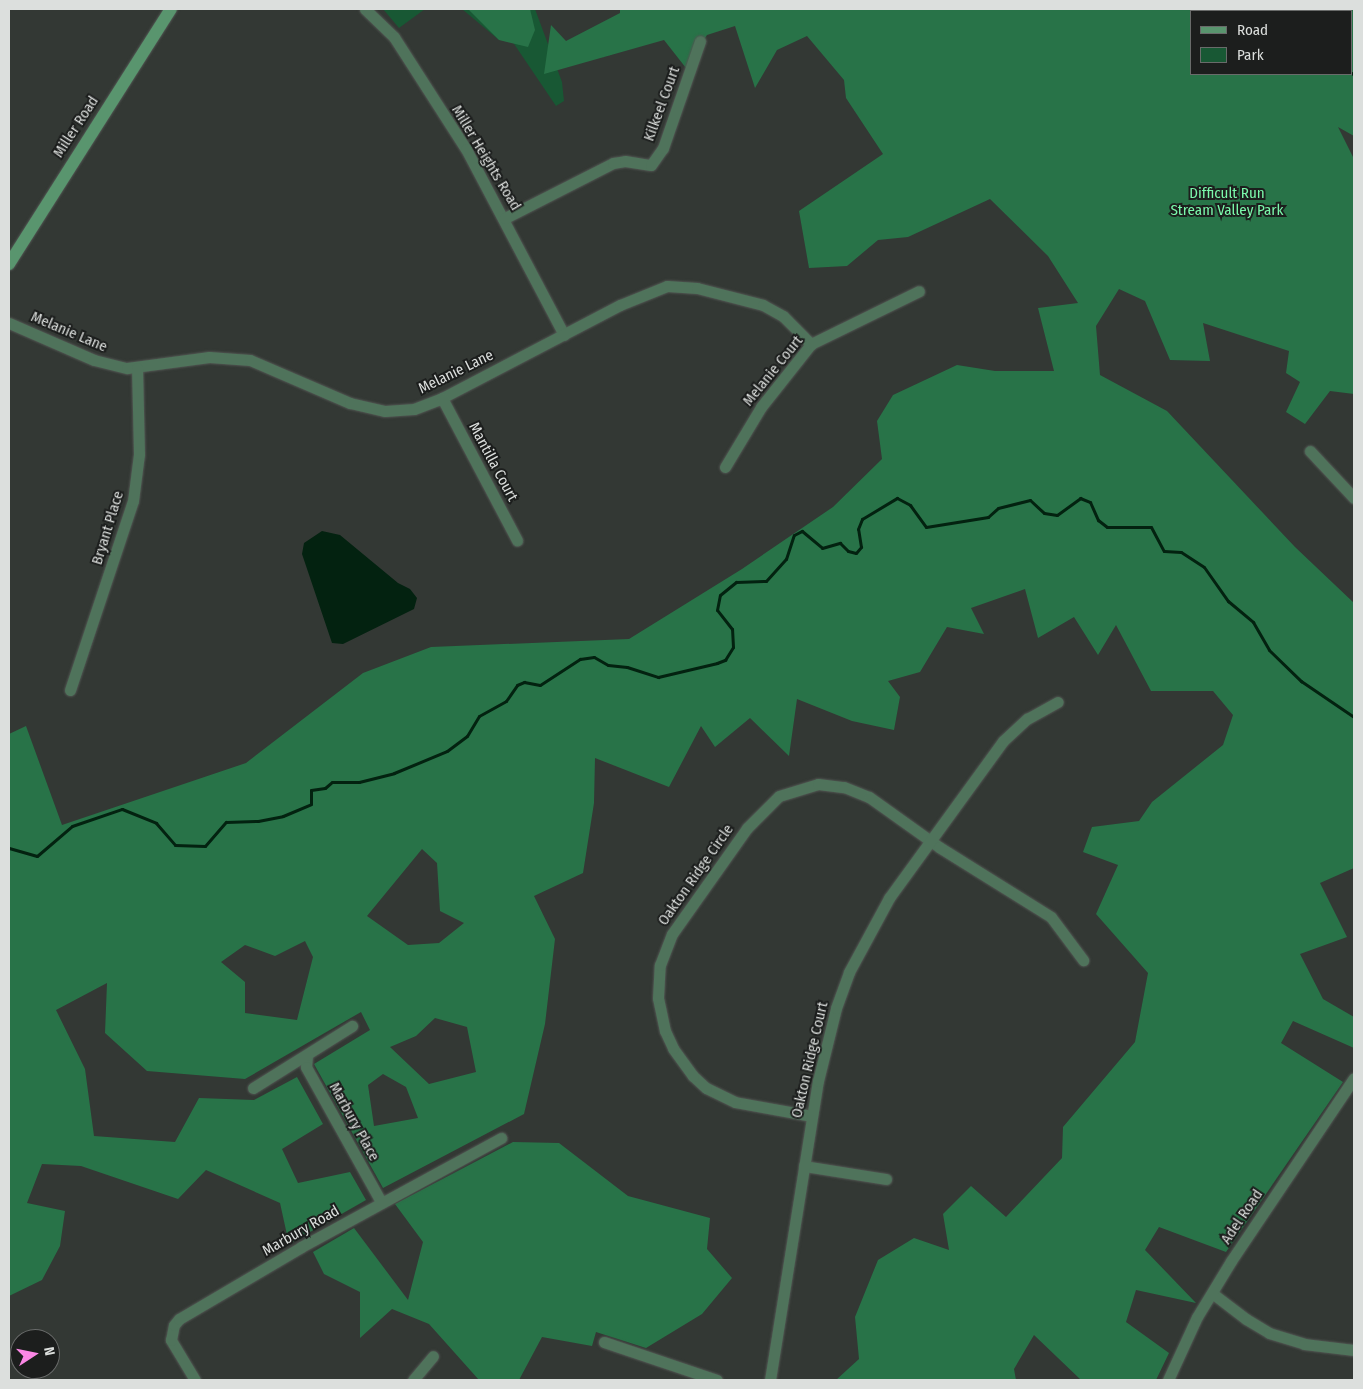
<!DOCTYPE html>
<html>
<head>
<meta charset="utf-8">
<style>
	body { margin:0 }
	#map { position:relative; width:1363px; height:1389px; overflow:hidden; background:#333834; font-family:"Fira Sans Condensed",sans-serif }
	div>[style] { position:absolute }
	.green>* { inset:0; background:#185834 }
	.forest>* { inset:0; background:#287348 }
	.water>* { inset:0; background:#032210 }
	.stream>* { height:3px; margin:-1.5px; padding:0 1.5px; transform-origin:1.5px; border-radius:1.5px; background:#032210 }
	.roads { filter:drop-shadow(0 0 1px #515652) drop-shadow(0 0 1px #515652) }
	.street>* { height:11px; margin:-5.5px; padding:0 5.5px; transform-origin:5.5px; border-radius:5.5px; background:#4f735b }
	.secondary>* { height:12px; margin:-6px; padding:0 6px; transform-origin:6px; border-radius:6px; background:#59956e }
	span { translate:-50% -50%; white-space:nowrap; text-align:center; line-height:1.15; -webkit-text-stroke:4px #1c1e1d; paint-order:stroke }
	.street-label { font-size:15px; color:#dcdfdd }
	.park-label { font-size:15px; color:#7bf8ab }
	.frame { position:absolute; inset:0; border:10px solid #dcdfdd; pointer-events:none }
	.legend { position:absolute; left:1190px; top:10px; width:162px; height:65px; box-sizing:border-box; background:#1c1e1d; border:1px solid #696b6a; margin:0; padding:6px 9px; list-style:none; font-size:15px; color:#dcdfdd }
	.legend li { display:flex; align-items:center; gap:10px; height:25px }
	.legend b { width:25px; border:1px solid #696b6a }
	.north { position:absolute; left:10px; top:1329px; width:50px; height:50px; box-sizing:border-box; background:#1c1e1d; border:1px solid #696b6a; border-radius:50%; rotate:79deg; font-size:14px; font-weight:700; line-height:20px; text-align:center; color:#dcdfdd }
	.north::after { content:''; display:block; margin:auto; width:18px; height:22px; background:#fb87e5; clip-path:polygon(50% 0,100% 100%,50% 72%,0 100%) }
</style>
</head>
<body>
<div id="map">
	<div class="green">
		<i style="clip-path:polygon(383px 9px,425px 9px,399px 28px)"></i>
		<i style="clip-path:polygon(462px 9px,535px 9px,562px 82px,564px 101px,556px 106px,508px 35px,499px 40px)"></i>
	</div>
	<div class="forest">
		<i style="clip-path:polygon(468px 9px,530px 9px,535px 30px,528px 47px,499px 40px)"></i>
		<i style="clip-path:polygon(evenodd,620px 9px,1354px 9px,1354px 136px,1338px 127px,1354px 159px,1354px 394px,1330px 391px,1305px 424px,1286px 412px,1300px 382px,1286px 373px,1289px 351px,1203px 323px,1210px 361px,1170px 360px,1145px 301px,1119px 289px,1096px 326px,1100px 375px,1167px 411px,1295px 547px,1354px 603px,1354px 868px,1320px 883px,1347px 937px,1300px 954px,1323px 999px,1354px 1017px,1354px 1048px,1293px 1021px,1281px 1043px,1343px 1082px,1226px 1252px,1159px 1227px,1145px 1250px,1196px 1303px,1136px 1290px,1126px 1322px,1169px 1353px,1156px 1380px,1081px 1380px,1034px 1335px,1014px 1369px,1016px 1380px,836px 1380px,859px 1359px,855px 1317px,878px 1260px,914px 1238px,949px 1250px,943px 1214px,971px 1186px,1006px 1217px,1062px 1158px,1063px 1127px,1135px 1042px,1148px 973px,1096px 914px,1118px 865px,1083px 852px,1092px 827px,1139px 821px,1152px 802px,1223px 745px,1233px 715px,1213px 691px,1151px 691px,1116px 625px,1098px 655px,1074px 617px,1038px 638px,1025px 589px,971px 608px,984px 634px,947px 627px,920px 672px,888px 681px,900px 697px,894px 730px,852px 721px,797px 699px,789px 756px,750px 718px,715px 747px,701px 726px,669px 787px,595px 758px,594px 803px,583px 873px,534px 896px,555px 939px,545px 1024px,524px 1114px,383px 1188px,314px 1064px,370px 1030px,361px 1012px,245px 1079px,147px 1071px,105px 1033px,107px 983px,56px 1010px,85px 1069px,94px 1136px,175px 1142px,199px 1098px,254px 1100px,297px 1077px,323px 1124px,282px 1149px,298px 1183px,350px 1172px,366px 1200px,289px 1244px,280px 1203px,206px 1170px,178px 1199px,81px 1166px,42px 1164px,27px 1203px,65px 1211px,60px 1246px,42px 1280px,9px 1296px,9px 734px,26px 726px,62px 825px,246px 763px,363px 673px,431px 647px,629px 639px,742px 569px,833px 507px,882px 459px,877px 421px,893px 395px,957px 365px,995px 371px,1054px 371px,1038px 308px,1078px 303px,1048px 256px,990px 199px,908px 237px,878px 240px,847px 266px,809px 268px,799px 211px,883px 154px,846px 98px,844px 80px,807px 36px,777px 50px,755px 88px,735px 26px,707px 35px,686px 68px,664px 40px,544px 74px,551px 25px,566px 41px,620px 13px,620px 9px,1192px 11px,1352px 11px,1352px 74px,1192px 74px,1192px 11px,620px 9px,422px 849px,437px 863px,440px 911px,464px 923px,439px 943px,408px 945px,367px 916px,422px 849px,620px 9px,305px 941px,313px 957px,297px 1020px,245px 1013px,245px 982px,221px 962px,245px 945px,275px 956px,305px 941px,620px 9px,435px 1018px,467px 1027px,476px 1072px,429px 1084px,390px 1047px,416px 1036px,435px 1018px,620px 9px,383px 1074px,406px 1087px,418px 1118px,374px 1126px,368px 1085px,383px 1074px)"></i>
		<i style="clip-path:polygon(513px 1142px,559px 1143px,628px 1196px,710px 1218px,707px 1249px,732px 1278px,702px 1314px,646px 1348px,596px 1332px,592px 1346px,542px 1337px,519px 1380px,479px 1380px,429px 1324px,392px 1309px,360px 1338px,360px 1292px,324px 1274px,313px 1252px,354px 1228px,408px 1300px,423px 1242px,395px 1204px)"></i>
	</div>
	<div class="water">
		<i style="clip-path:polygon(322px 531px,340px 535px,398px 583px,410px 589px,417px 598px,414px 609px,343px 644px,332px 643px,302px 554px,304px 543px)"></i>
	</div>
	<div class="stream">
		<i style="left:1270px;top:9px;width:4px;rotate:27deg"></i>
		<i style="left:1352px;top:73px;width:3px;rotate:45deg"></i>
		<i style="left:9px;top:848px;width:29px;rotate:16deg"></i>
		<i style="left:37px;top:856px;width:46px;rotate:-40.6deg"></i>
		<i style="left:72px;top:826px;width:53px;rotate:-18.8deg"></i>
		<i style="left:122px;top:809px;width:37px;rotate:22deg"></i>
		<i style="left:156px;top:823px;width:29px;rotate:49deg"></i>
		<i style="left:175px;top:845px;width:30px;rotate:2deg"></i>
		<i style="left:205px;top:846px;width:32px;rotate:-49deg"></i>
		<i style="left:226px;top:822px;width:32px;rotate:-2deg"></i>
		<i style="left:258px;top:821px;width:25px;rotate:-11deg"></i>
		<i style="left:283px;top:816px;width:30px;rotate:-23deg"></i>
		<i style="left:311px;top:804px;width:14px;rotate:-90deg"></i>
		<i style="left:311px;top:790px;width:14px;rotate:-8deg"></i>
		<i style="left:325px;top:788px;width:9px;rotate:-41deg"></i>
		<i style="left:332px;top:782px;width:27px"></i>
		<i style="left:359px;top:782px;width:36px;rotate:-14deg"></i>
		<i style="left:394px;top:773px;width:57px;rotate:-22.5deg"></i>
		<i style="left:447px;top:751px;width:25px;rotate:-37deg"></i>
		<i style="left:467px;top:736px;width:23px;rotate:-59deg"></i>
		<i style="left:479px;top:716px;width:31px;rotate:-29deg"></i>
		<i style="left:506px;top:701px;width:19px;rotate:-55deg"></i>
		<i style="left:517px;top:685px;width:8px;rotate:-23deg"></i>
		<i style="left:524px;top:682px;width:16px;rotate:11deg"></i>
		<i style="left:540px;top:685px;width:48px;rotate:-33deg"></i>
		<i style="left:580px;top:659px;width:14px;rotate:-8deg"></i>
		<i style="left:594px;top:657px;width:16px;rotate:30deg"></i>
		<i style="left:608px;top:665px;width:19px;rotate:6deg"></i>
		<i style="left:627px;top:667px;width:33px;rotate:18deg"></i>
		<i style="left:658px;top:677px;width:61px;rotate:-13.3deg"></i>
		<i style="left:717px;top:663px;width:9px;rotate:-21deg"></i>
		<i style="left:725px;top:660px;width:15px;rotate:-58deg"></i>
		<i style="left:733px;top:647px;width:18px;rotate:-93deg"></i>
		<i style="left:732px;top:629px;width:24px;rotate:-128deg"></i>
		<i style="left:717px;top:610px;width:15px;rotate:-79deg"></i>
		<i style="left:720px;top:595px;width:21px;rotate:-39deg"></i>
		<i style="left:736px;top:582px;width:30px;rotate:-2deg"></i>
		<i style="left:766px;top:581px;width:30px;rotate:-48deg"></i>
		<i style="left:786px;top:559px;width:25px;rotate:-72deg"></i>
		<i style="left:794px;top:535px;width:9px;rotate:-27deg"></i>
		<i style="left:802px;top:531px;width:26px;rotate:40deg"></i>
		<i style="left:822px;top:548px;width:19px;rotate:-16deg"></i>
		<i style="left:840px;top:543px;width:11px;rotate:45deg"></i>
		<i style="left:848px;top:551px;width:8px;rotate:14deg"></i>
		<i style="left:856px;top:553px;width:8px;rotate:-50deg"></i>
		<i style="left:861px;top:547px;width:18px;rotate:-99deg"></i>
		<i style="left:858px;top:529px;width:11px;rotate:-68deg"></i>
		<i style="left:862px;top:519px;width:41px;rotate:-31deg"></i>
		<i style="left:897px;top:498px;width:15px;rotate:28deg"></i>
		<i style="left:910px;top:505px;width:27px;rotate:54deg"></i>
		<i style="left:926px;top:527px;width:63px;rotate:-9.2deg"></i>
		<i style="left:988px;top:517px;width:13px;rotate:-42deg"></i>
		<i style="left:998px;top:508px;width:33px;rotate:-14deg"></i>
		<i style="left:1030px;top:500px;width:19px;rotate:43deg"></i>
		<i style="left:1044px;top:513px;width:13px;rotate:9deg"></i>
		<i style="left:1057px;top:515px;width:29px;rotate:-36deg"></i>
		<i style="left:1080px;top:498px;width:11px;rotate:22deg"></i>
		<i style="left:1090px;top:502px;width:20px;rotate:66deg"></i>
		<i style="left:1098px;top:520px;width:11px;rotate:38deg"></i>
		<i style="left:1107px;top:527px;width:44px"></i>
		<i style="left:1151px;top:527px;width:27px;rotate:62deg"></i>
		<i style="left:1164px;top:551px;width:17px;rotate:3deg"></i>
		<i style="left:1181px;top:552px;width:27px;rotate:33deg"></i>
		<i style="left:1204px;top:567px;width:42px;rotate:54.8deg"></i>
		<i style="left:1228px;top:601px;width:33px;rotate:40deg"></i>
		<i style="left:1253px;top:622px;width:32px;rotate:60deg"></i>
		<i style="left:1269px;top:650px;width:45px;rotate:44.1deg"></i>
		<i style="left:1301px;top:681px;width:64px;rotate:34.2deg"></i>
	</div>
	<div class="roads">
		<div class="street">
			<i style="left:365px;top:9px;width:40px;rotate:44deg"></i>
			<i style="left:394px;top:37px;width:133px;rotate:57.3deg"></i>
			<i style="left:466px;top:149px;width:210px;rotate:62.2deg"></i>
			<i style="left:505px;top:218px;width:121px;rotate:-27deg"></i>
			<i style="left:613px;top:163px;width:12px;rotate:-9deg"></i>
			<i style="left:625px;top:161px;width:26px;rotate:9deg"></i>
			<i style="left:651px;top:165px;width:21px;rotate:-55deg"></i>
			<i style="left:663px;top:148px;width:113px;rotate:-70.9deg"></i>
			<i style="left:9px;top:323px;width:93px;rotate:23.5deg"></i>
			<i style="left:94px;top:360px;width:34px;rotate:14deg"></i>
			<i style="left:127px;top:368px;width:83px;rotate:-7.6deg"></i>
			<i style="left:209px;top:357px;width:41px;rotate:4.2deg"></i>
			<i style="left:250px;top:360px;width:109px;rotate:23.3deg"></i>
			<i style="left:350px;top:403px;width:36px;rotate:13deg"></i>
			<i style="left:385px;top:411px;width:29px;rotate:-4deg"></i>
			<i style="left:414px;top:409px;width:30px;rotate:-21deg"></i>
			<i style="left:442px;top:398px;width:201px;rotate:-27.6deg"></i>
			<i style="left:620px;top:305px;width:51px;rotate:-22deg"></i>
			<i style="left:667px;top:286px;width:30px;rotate:4deg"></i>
			<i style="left:697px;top:288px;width:68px;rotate:14.4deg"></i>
			<i style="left:763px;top:305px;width:23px;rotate:29deg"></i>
			<i style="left:783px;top:316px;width:40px;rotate:45deg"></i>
			<i style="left:442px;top:398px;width:161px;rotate:62.2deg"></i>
			<i style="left:1310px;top:451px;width:64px;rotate:46.9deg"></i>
			<i style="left:725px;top:467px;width:70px;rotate:-59deg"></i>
			<i style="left:761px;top:407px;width:80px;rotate:-51.6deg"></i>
			<i style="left:811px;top:344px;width:120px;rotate:-26.1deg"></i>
			<i style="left:70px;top:690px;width:199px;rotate:-71.6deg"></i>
			<i style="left:133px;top:501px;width:47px;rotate:-82.7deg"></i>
			<i style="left:139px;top:454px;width:86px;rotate:-91.3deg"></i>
			<i style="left:307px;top:1056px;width:11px;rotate:95deg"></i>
			<i style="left:306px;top:1067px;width:154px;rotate:60.9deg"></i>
			<i style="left:253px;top:1088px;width:117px;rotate:-32.1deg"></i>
			<i style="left:812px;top:1116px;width:78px;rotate:-169.7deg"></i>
			<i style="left:735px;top:1102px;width:32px;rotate:-154deg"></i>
			<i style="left:706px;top:1088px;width:18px;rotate:-137deg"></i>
			<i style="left:693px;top:1076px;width:34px;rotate:-126deg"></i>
			<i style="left:673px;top:1048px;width:19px;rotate:-115deg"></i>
			<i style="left:665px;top:1031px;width:34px;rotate:-102deg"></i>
			<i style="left:658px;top:998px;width:33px;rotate:-87deg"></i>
			<i style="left:660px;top:965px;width:33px;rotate:-69deg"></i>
			<i style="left:672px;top:934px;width:130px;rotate:-54.7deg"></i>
			<i style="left:747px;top:828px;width:45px;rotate:-45deg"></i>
			<i style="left:779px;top:796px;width:41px;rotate:-17.1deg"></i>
			<i style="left:818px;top:784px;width:26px;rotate:7deg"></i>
			<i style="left:844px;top:787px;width:27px;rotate:22deg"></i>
			<i style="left:869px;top:797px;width:86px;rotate:35.5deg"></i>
			<i style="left:939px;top:847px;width:132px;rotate:32deg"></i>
			<i style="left:1051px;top:917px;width:54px;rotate:53.3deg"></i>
			<i style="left:804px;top:1166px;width:83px;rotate:9deg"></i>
			<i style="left:1212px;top:1293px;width:43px;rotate:37.4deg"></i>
			<i style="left:1246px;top:1319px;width:27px;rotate:31deg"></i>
			<i style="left:1269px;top:1333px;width:37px;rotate:17deg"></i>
			<i style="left:1304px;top:1344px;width:50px;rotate:6.8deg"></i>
			<i style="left:604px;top:1342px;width:119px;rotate:18.6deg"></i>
			<i style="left:195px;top:1380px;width:47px;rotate:-121deg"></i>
			<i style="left:171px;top:1340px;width:15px;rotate:-79deg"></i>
			<i style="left:174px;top:1325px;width:8px;rotate:-50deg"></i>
			<i style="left:179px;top:1319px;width:142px;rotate:-30.5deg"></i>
			<i style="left:301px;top:1247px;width:228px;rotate:-28.6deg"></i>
			<i style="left:413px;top:1380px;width:31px;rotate:-50deg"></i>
			<i style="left:770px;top:1380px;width:303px;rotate:-80.9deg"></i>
			<i style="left:818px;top:1081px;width:75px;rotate:-76.1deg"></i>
			<i style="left:836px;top:1008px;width:38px;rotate:-70deg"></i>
			<i style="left:849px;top:972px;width:84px;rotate:-61.6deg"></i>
			<i style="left:889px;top:898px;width:194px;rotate:-54deg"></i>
			<i style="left:1003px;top:741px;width:33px;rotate:-43deg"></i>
			<i style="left:1027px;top:719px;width:35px;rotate:-29deg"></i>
			<i style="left:1168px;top:1380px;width:69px;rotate:-65.3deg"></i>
			<i style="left:1197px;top:1317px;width:66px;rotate:-58.7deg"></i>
			<i style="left:1231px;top:1261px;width:220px;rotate:-56.1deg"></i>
		</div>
		<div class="secondary">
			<i style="left:9px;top:264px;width:302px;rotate:-57.6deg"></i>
		</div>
	</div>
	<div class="street-label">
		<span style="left:662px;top:104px;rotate:-70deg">Kilkeel Court</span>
		<span style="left:76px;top:127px;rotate:-57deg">Miller Road</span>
		<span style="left:486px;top:158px;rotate:59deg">Miller Heights Road</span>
		<span style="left:69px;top:332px;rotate:23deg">Melanie Lane</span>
		<span style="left:773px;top:371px;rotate:-51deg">Melanie Court</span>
		<span style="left:456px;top:372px;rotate:-26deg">Melanie Lane</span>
		<span style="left:493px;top:462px;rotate:62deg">Mantilla Court</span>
		<span style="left:108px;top:528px;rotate:-73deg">Bryant Place</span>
		<span style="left:696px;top:875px;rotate:-55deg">Oakton Ridge Circle</span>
		<span style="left:810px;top:1060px;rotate:-77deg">Oakton Ridge Court</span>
		<span style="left:354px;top:1122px;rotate:61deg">Marbury Place</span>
		<span style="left:1242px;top:1217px;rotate:-56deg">Adel Road</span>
		<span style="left:301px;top:1231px;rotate:-30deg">Marbury Road</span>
	</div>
	<div class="park-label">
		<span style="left:1227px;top:202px">Difficult Run<br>Stream Valley Park</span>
	</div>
	<div class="frame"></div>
	<ul class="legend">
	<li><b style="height:6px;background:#59956e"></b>Road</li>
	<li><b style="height:14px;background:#185834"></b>Park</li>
	</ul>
	<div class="north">N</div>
</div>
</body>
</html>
